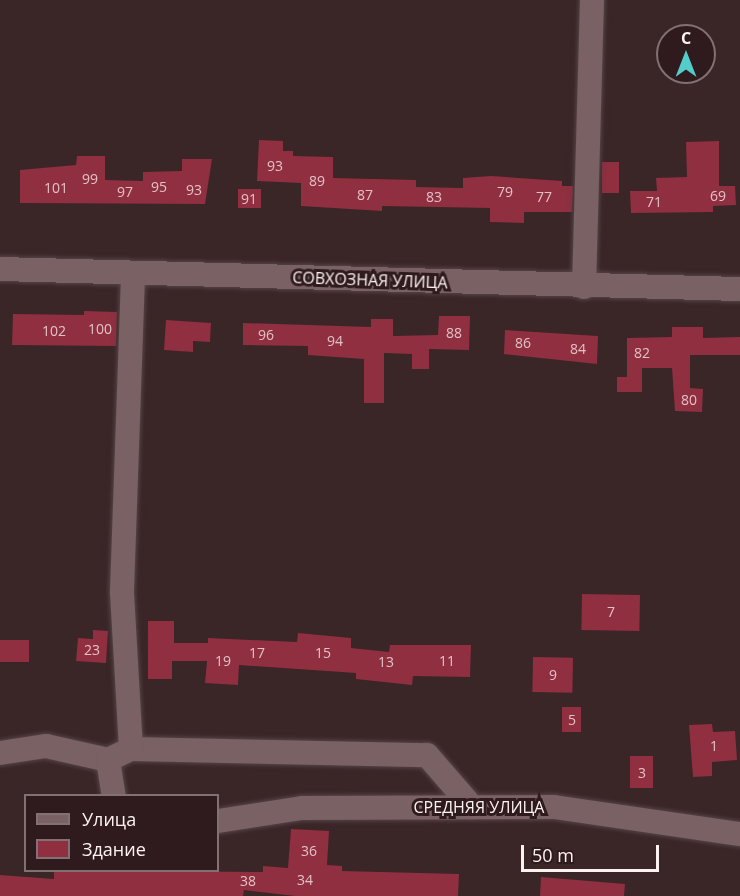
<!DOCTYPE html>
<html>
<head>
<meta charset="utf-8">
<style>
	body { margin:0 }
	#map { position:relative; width:740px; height:896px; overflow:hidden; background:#3a2527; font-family:"Open Sans",sans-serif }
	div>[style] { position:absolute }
	.building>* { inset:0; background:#8f2f40; transform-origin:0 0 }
	.roads { filter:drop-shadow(0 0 2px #554446) drop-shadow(0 0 2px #554446) }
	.minor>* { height:24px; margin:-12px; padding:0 12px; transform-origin:12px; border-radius:12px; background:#7a6163 }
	span { translate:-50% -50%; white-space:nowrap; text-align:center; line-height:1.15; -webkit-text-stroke:6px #2f1b1d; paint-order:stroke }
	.number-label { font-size:14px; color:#e2c1c6 }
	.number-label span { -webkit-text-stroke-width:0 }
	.street-label { font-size:16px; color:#fdf2f2 }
	.legend { position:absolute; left:24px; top:794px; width:195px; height:78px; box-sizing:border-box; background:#2f1b1d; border:2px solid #817172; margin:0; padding:8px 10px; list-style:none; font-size:18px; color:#fdf2f2 }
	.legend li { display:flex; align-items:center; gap:12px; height:30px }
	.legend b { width:30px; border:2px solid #817172 }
	.north { position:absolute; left:656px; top:24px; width:60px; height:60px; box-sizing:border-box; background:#2f1b1d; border:2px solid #817172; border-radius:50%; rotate:0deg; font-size:16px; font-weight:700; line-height:24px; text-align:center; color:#fdf2f2 }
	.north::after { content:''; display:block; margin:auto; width:21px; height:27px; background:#53cdca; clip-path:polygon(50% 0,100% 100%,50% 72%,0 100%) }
	.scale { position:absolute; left:521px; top:845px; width:138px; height:27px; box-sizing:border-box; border:3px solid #fdf2f2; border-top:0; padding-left:8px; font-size:18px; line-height:21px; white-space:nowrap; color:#fdf2f2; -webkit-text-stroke:4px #2f1b1d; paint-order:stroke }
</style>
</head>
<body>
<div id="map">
	<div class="building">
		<i style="clip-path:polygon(259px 140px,283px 141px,283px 151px,293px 151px,293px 156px,333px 157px,333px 178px,416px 180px,416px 187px,463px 188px,463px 178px,491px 176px,562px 181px,562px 186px,573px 186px,572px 212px,524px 212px,524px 223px,490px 222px,490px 208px,382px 206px,382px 211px,301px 206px,301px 183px,257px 181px)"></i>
		<i style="clip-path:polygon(719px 141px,719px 186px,735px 186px,736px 205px,713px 206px,713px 212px,631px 213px,630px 191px,657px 191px,656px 178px,687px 177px,686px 142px)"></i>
		<i style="clip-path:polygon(77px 156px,105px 156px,105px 180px,143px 181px,143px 172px,182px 171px,182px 159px,212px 159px,205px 204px,20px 203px,20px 170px,76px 165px)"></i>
		<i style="left:602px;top:162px;width:17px;height:31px"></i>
		<i style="left:238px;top:189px;width:23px;height:19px"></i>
		<i style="clip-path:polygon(84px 311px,117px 312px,116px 346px,12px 345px,13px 314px,84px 315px)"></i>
		<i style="clip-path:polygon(439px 316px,470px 316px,469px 350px,429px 349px,429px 369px,412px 369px,412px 354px,384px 353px,384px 403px,364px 403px,364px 359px,308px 355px,308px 346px,243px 345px,243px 323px,371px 327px,371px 319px,393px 319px,393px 336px,438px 335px)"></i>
		<i style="clip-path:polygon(166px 320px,211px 323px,210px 342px,193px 341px,193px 352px,164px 350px)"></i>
		<i style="clip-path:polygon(672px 327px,703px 327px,703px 338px,740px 337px,740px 355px,690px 355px,690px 388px,703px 389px,702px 412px,675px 411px,672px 368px,642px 368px,642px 392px,617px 392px,617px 377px,627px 377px,627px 338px,672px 337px)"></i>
		<i style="clip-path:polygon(505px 330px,598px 336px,597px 364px,504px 354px)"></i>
		<i style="left:582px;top:594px;width:58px;height:36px;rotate:1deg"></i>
		<i style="clip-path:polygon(148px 621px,174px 621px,174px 643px,208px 643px,208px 638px,297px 642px,298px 633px,351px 638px,351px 648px,389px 652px,390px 645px,471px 645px,470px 677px,413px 676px,412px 685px,356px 679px,356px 673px,239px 665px,238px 685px,205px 683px,207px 661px,172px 661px,172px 679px,148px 679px)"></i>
		<i style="clip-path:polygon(93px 630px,108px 631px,106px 663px,76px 661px,78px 638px,93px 639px)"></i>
		<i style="left:0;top:640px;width:29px;height:22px"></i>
		<i style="left:533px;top:657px;width:40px;height:35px;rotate:1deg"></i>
		<i style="left:562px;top:707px;width:19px;height:25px"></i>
		<i style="clip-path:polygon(712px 724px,713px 732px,735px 731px,737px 760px,712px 762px,712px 776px,693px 777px,689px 725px)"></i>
		<i style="left:653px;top:756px;width:32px;height:23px;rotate:90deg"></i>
		<i style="clip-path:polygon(291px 829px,329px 831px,327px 865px,342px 866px,342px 871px,459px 874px,458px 896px,295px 896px,244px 890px,243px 896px,0 896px,0 875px,54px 879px,54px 870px,263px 872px,263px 866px,288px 868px)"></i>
		<i style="clip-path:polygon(541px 877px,625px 884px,624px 896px,540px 896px)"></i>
	</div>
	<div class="roads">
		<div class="minor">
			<i style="left:0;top:269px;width:740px;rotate:1.55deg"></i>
			<i style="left:584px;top:287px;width:287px;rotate:-88.4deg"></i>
			<i style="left:131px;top:749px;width:296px;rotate:1.2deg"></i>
			<i style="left:427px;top:755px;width:69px;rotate:49.1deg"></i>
			<i style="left:0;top:753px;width:47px;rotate:-8.7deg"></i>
			<i style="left:46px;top:746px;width:64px;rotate:12.7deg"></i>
			<i style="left:108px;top:760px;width:36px;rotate:81deg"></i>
			<i style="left:108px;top:760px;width:25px;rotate:-26deg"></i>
			<i style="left:131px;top:749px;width:158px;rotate:-93.3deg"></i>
			<i style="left:122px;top:591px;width:318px;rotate:-88deg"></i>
			<i style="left:218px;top:821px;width:85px;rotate:-8.8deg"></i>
			<i style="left:302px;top:808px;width:252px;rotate:-0.2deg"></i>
			<i style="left:554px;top:807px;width:188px;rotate:8.3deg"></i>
		</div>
	</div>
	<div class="number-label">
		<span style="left:275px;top:166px">93</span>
		<span style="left:90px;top:179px">99</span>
		<span style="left:317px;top:181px">89</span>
		<span style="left:159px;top:187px">95</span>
		<span style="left:56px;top:188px">101</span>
		<span style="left:194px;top:190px">93</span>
		<span style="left:125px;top:192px">97</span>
		<span style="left:505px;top:192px">79</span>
		<span style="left:365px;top:195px">87</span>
		<span style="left:718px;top:196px">69</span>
		<span style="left:434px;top:197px">83</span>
		<span style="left:544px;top:197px">77</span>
		<span style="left:249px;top:199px">91</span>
		<span style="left:654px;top:202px">71</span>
		<span style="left:100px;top:329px">100</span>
		<span style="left:54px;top:331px">102</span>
		<span style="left:454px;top:333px">88</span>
		<span style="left:266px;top:335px">96</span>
		<span style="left:335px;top:341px">94</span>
		<span style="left:523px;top:343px">86</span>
		<span style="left:578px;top:349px">84</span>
		<span style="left:642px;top:353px">82</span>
		<span style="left:689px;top:400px">80</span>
		<span style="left:611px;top:612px">7</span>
		<span style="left:92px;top:650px">23</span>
		<span style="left:257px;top:653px">17</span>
		<span style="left:323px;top:653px">15</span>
		<span style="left:223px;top:661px">19</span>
		<span style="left:447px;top:661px">11</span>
		<span style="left:386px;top:662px">13</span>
		<span style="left:553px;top:675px">9</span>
		<span style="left:572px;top:720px">5</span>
		<span style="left:714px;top:746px">1</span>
		<span style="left:642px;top:773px">3</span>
		<span style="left:309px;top:851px">36</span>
		<span style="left:305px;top:880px">34</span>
		<span style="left:248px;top:881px">38</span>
	</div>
	<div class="street-label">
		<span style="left:370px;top:280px;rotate:2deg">СОВХОЗНАЯ УЛИЦА</span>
		<span style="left:479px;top:807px">СРЕДНЯЯ УЛИЦА</span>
	</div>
	<ul class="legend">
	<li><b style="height:8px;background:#7a6163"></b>Улица</li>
	<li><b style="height:16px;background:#8f2f40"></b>Здание</li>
	</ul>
	<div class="north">С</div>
	<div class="scale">50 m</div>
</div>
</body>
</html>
